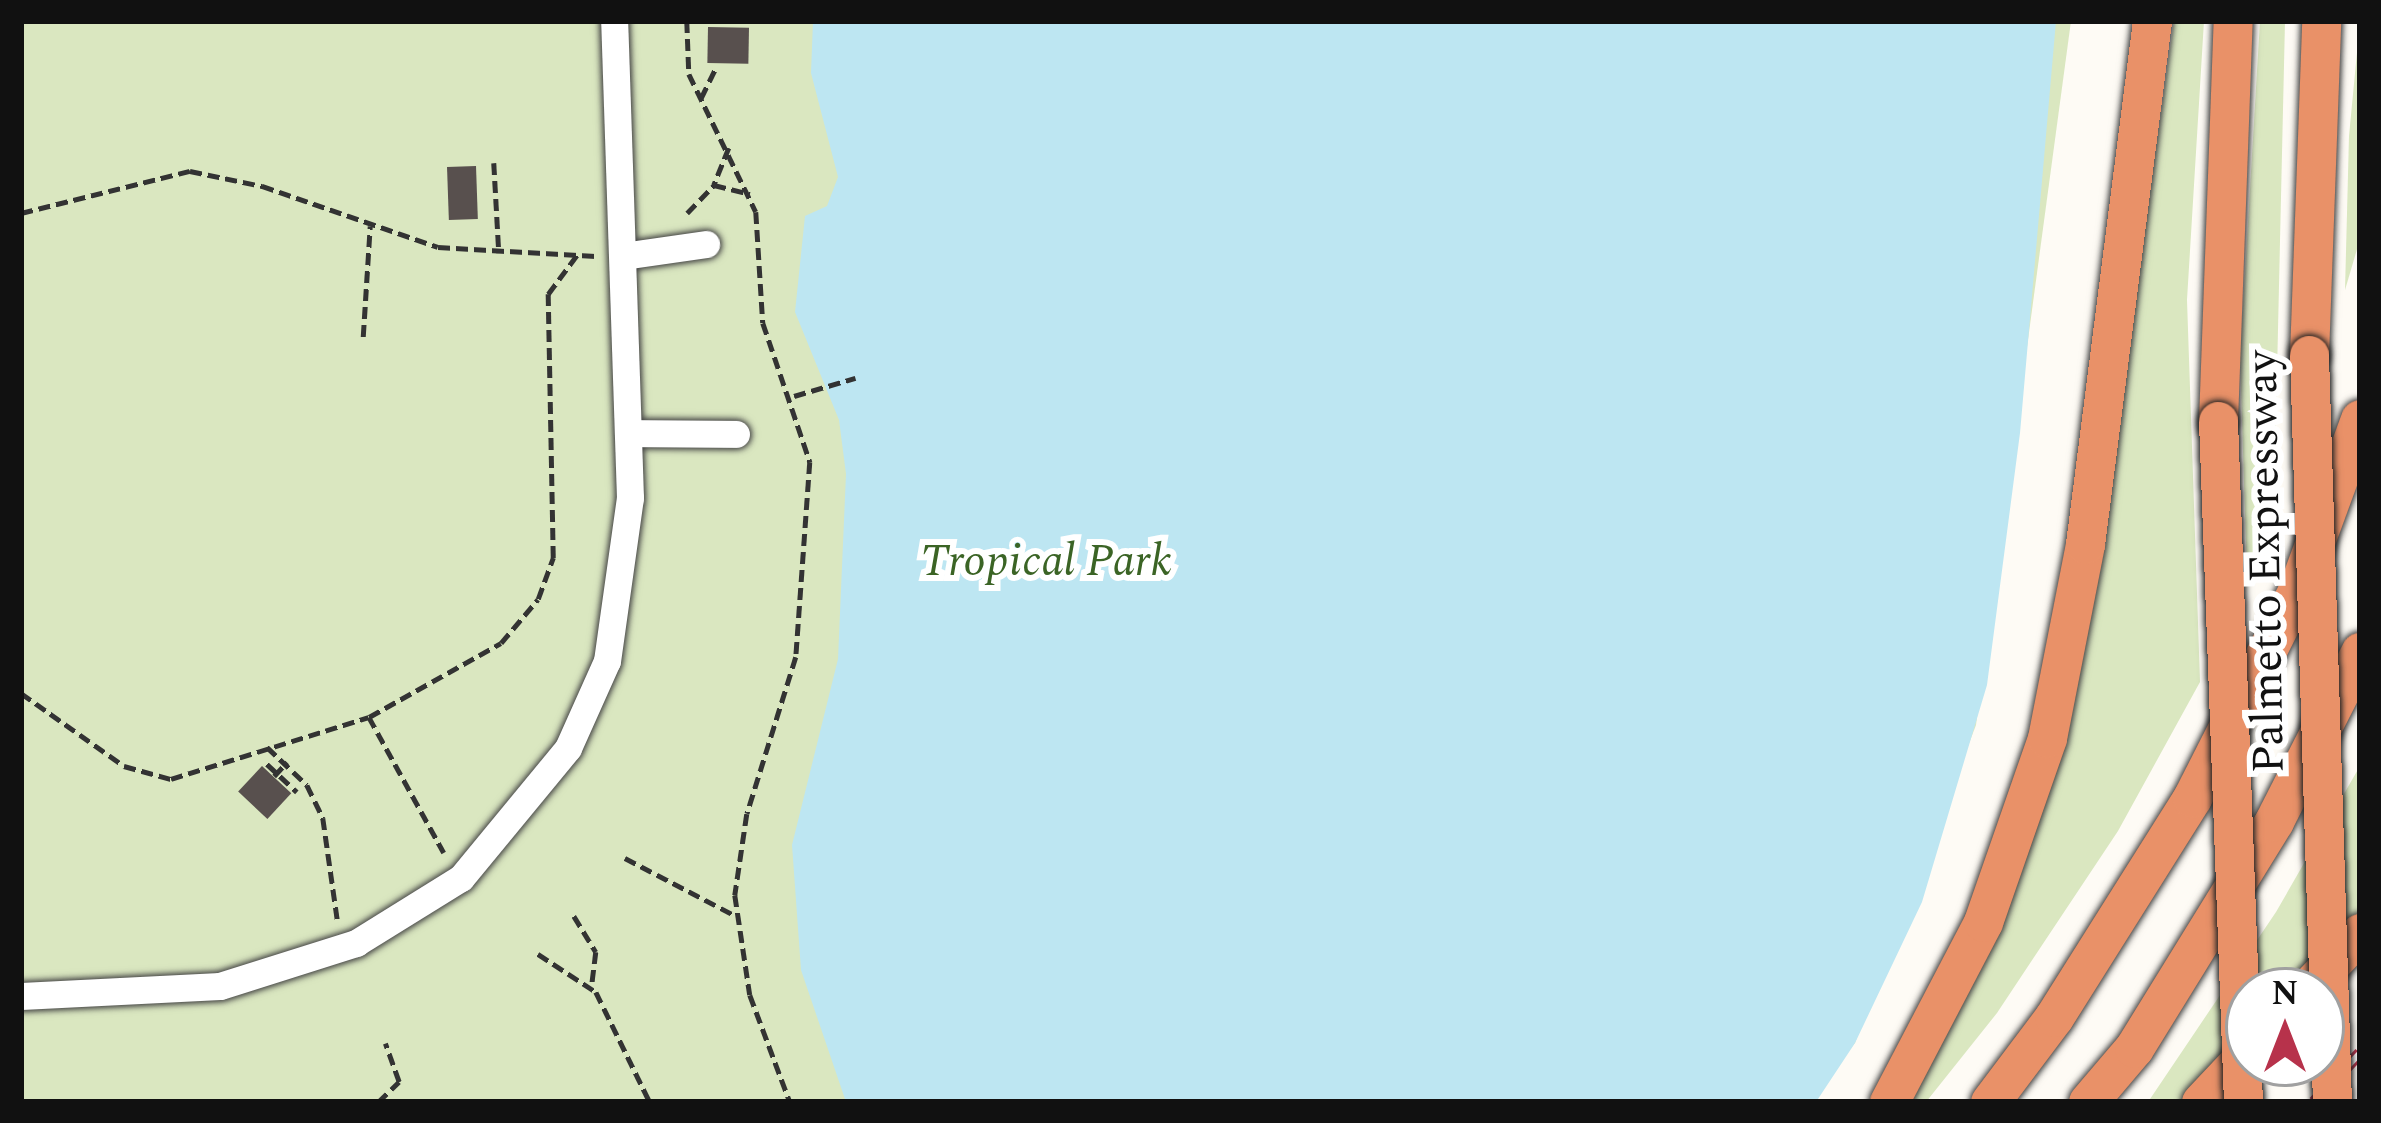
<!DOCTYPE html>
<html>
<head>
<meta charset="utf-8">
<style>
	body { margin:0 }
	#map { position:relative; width:2381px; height:1123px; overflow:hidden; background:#fefbf5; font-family:Spectral,serif }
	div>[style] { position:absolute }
	.green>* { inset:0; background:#dae7c0 }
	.water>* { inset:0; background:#bde6f2 }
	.building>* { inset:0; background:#58504e; transform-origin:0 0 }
	.path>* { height:4.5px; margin-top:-2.25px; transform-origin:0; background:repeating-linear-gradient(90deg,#333 0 12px,transparent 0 18px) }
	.roads { filter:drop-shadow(0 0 3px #444) drop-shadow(0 0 3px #444) }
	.minor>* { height:27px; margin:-13.5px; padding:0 13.5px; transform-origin:13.5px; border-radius:13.5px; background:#fff }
	.highway>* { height:39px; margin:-19.5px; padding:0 19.5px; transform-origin:19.5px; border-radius:19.5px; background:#e99168 }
	.rail>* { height:12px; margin-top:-6px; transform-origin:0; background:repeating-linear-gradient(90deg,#fff 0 22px,#b7324b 0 44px); box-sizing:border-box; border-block:3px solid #b7324b }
	.bridges { filter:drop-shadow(0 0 3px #222) drop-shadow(0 0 3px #222) }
	.highway-bridge>* { height:39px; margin:-19.5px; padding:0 19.5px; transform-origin:19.5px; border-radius:19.5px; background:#e99168 }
	span { translate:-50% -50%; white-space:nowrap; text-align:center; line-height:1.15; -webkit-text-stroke:12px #fff; paint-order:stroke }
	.park-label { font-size:45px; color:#3b6425; font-style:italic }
	.street-label { font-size:45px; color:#111 }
	.frame { position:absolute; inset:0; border:24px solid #111; pointer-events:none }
	.north { position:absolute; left:2225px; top:967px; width:120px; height:120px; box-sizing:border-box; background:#fff; border:3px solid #a0a0a0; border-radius:50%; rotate:0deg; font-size:33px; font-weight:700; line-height:48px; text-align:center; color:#111 }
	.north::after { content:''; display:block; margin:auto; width:42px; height:54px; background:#b7324b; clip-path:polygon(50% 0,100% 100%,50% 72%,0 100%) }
</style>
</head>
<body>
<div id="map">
	<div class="green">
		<i style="clip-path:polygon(21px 21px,2071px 21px,1976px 725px,1855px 1043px,1806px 1102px,21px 1102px)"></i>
		<i style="clip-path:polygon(2174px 21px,2204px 21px,2187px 300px,2200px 682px,2118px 831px,1997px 1013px,1926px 1102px,1904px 1102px,2092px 604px)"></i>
		<i style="clip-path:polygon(2260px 21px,2285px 21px,2274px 506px,2247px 576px,2240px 357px)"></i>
		<i style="clip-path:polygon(2360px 21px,2360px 239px,2345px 290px,2349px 136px)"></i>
		<i style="clip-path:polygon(2360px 766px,2360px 911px,2283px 991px,2249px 991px,2249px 1028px,2180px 1102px,2148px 1102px,2276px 912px)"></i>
	</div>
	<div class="water">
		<i style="clip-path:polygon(813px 21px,2056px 21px,2020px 433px,1987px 685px,1922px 902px,1855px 1043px,1816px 1102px,846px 1102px,801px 970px,792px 845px,838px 659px,846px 474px,839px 420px,795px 312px,805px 216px,827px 206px,838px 177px,811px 73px)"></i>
	</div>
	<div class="building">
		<i style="left:708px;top:27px;width:41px;height:36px;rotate:1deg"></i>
		<i style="left:476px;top:166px;width:53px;height:29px;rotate:88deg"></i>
		<i style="left:262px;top:766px;width:40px;height:35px;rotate:43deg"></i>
	</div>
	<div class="path">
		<i style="left:687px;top:21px;width:53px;rotate:87.8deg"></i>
		<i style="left:689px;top:74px;width:153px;rotate:64.1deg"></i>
		<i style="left:756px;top:212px;width:111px;rotate:86.4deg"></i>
		<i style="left:763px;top:323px;width:147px;rotate:71.3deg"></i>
		<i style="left:810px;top:462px;width:196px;rotate:94.1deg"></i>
		<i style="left:796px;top:657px;width:164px;rotate:107.3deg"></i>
		<i style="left:747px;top:814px;width:82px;rotate:98.4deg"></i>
		<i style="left:735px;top:895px;width:101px;rotate:81.5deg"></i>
		<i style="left:750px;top:995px;width:114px;rotate:69.5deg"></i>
		<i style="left:701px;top:98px;width:34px;rotate:-64deg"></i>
		<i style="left:729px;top:148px;width:40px;rotate:112deg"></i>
		<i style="left:714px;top:185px;width:37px;rotate:14deg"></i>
		<i style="left:494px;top:163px;width:90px;rotate:86.8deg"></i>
		<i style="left:21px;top:213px;width:174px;rotate:-14deg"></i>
		<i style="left:190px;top:171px;width:74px;rotate:11.8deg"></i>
		<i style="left:262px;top:186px;width:186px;rotate:19.1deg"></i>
		<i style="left:438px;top:247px;width:158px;rotate:3.3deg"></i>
		<i style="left:687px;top:213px;width:39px;rotate:-46deg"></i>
		<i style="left:363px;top:337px;width:111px;rotate:-86.4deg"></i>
		<i style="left:794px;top:396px;width:64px;rotate:-16.4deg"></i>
		<i style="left:21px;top:487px;width:33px;rotate:90deg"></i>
		<i style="left:21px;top:693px;width:126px;rotate:35.3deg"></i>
		<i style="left:124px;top:766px;width:49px;rotate:15.5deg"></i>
		<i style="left:171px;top:779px;width:207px;rotate:-17.4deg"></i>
		<i style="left:369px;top:717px;width:155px;rotate:61.1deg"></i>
		<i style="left:369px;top:717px;width:151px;rotate:-29.3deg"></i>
		<i style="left:501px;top:643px;width:57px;rotate:-49.9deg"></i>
		<i style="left:538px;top:599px;width:44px;rotate:-69.9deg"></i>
		<i style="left:553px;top:558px;width:264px;rotate:-91.1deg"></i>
		<i style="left:548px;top:294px;width:49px;rotate:-53.4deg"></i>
		<i style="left:267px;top:747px;width:55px;rotate:43.5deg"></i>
		<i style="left:307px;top:785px;width:37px;rotate:64deg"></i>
		<i style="left:323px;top:818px;width:106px;rotate:81.9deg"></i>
		<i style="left:267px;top:764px;width:41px;rotate:43deg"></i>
		<i style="left:274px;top:776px;width:19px;rotate:-47deg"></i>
		<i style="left:625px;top:858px;width:125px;rotate:27.6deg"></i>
		<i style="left:574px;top:916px;width:42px;rotate:58.6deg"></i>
		<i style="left:596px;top:952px;width:34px;rotate:97deg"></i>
		<i style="left:538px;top:954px;width:69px;rotate:33.2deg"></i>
		<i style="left:596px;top:992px;width:123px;rotate:63.9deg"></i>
		<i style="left:378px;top:1102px;width:29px;rotate:-44deg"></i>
		<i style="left:399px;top:1082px;width:41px;rotate:-109.7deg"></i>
	</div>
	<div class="roads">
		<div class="minor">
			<i style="left:623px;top:256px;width:84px;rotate:-8.2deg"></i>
			<i style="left:630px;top:433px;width:106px;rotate:0.5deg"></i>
			<i style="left:21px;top:996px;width:199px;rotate:-2.9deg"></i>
			<i style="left:220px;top:986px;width:143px;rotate:-17.5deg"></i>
			<i style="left:356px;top:943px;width:123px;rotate:-31.8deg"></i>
			<i style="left:461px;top:878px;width:168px;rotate:-50.5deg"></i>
			<i style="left:568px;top:748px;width:95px;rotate:-65.9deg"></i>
			<i style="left:607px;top:661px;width:165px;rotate:-82deg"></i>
			<i style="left:630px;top:498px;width:477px;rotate:-91.9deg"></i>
		</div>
		<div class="highway">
			<i style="left:2309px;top:355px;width:334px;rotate:-87.9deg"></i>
			<i style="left:2218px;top:421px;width:400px;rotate:-87.9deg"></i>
			<i style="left:2305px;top:991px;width:80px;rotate:-46.5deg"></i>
			<i style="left:1889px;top:1102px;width:203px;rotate:-62.4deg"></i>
			<i style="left:1983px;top:922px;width:195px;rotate:-70.8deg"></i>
			<i style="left:2047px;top:738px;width:198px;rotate:-78.9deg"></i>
			<i style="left:2085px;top:544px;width:527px;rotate:-82.7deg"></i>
			<i style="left:1990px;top:1102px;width:106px;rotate:-53deg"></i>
			<i style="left:2054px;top:1017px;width:259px;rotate:-57.8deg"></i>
			<i style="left:2192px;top:798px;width:232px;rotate:-63.1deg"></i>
			<i style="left:2297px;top:591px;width:183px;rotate:-69.9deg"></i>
			<i style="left:2088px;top:1102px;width:71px;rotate:-49.6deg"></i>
			<i style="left:2134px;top:1048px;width:267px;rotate:-58.3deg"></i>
			<i style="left:2274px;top:821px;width:190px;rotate:-63deg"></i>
			<i style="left:2201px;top:1102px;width:70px;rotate:-46.7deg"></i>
		</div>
	</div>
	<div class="rail">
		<i style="left:2314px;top:1102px;width:67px;rotate:-46.8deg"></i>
	</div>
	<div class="bridges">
		<div class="highway-bridge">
			<i style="left:2309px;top:355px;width:747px;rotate:88.24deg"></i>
			<i style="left:2218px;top:421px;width:681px;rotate:87.9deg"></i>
		</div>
	</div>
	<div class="park-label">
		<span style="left:1046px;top:562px">Tropical Park</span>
	</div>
	<div class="street-label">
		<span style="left:2266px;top:562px;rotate:-91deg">Palmetto Expressway</span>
	</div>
	<div class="frame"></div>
	<div class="north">N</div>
</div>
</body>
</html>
